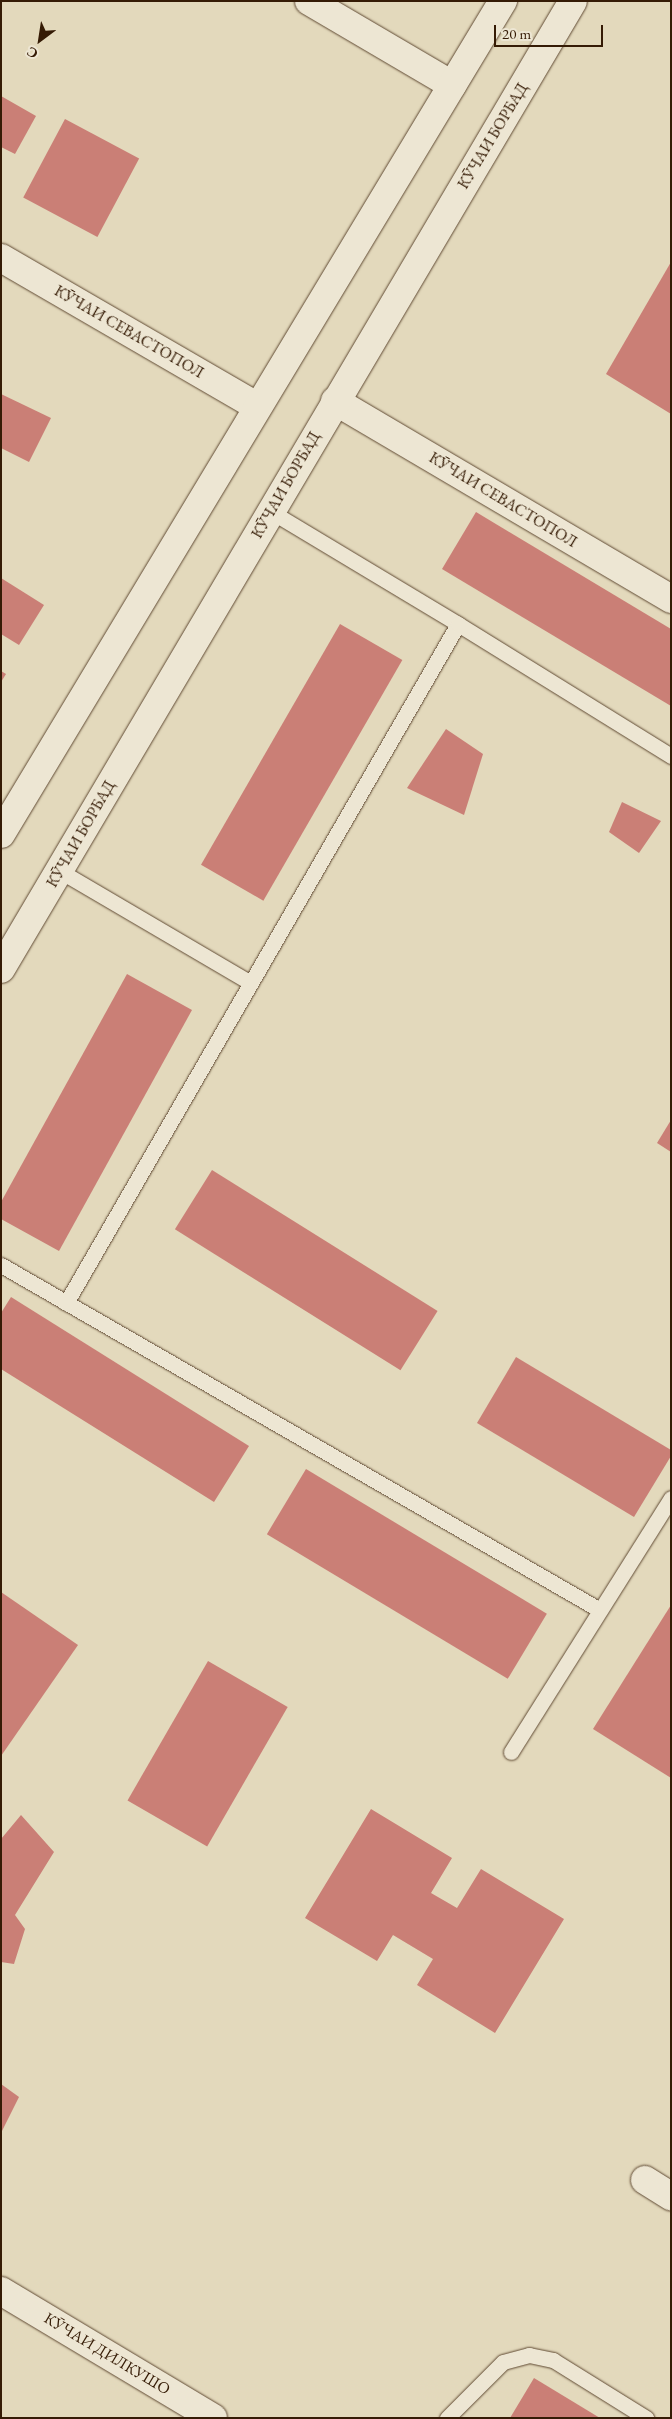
<!DOCTYPE html>
<html>
<head>
<meta charset="utf-8">
<style>
	body { margin:0 }
	#map { position:relative; width:672px; height:2419px; overflow:hidden; background:#e3d9bc; font-family:"EB Garamond",serif }
	div>[style] { position:absolute }
	.building>* { inset:0; background:#ca7f76; transform-origin:0 0 }
	.roads { filter:drop-shadow(0 0 1px #604a33) drop-shadow(0 0 1px #604a33) }
	.service>* { height:15px; margin:-7.5px; padding:0 7.5px; transform-origin:7.5px; border-radius:7.5px; background:#ede6d3 }
	.minor>* { height:28px; margin:-14px; padding:0 14px; transform-origin:14px; border-radius:14px; background:#ede6d3 }
	.secondary>* { height:28px; margin:-14px; padding:0 14px; transform-origin:14px; border-radius:14px; background:#ede6d3 }
	span { translate:-50% -50%; white-space:nowrap; text-align:center; line-height:1.15; -webkit-text-stroke:4px #ede6d3; paint-order:stroke }
	.street-label { font-size:16px; color:#351b05 }
	.frame { position:absolute; inset:0; border:2px solid #351b05; pointer-events:none }
	.north { position:absolute; left:15px; top:15px; width:50px; height:50px; -webkit-text-stroke:4px #ede6d3; paint-order:stroke; rotate:211deg; font-size:14px; font-weight:700; line-height:20px; text-align:center; color:#351b05 }
	.north::after { content:''; display:block; margin:auto; width:18px; height:22px; background:#351b05; clip-path:polygon(50% 0,100% 100%,50% 72%,0 100%) }
	.scale { position:absolute; left:494px; top:25px; width:109px; height:22px; box-sizing:border-box; border:2px solid #351b05; border-top:0; padding-left:6px; font-size:15px; line-height:18px; white-space:nowrap; color:#351b05; -webkit-text-stroke:4px #ede6d3; paint-order:stroke }
</style>
</head>
<body>
<div id="map">
	<div class="building">
		<i style="clip-path:polygon(1px 96px,36px 116px,15px 154px,1px 147px)"></i>
		<i style="left:65px;top:119px;width:84px;height:89px;rotate:28deg"></i>
		<i style="clip-path:polygon(671px 262px,671px 414px,606px 374px)"></i>
		<i style="clip-path:polygon(1px 394px,51px 418px,29px 462px,1px 448px)"></i>
		<i style="clip-path:polygon(476px 512px,671px 629px,671px 706px,442px 569px)"></i>
		<i style="clip-path:polygon(1px 578px,44px 605px,19px 645px,1px 634px)"></i>
		<i style="left:340px;top:624px;width:72px;height:278px;rotate:30deg"></i>
		<i style="clip-path:polygon(1px 671px,6px 674px,1px 682px)"></i>
		<i style="clip-path:polygon(446px 729px,483px 754px,464px 815px,407px 788px)"></i>
		<i style="clip-path:polygon(622px 802px,661px 821px,639px 853px,609px 832px)"></i>
		<i style="clip-path:polygon(127px 974px,192px 1010px,59px 1251px,1px 1219px,1px 1202px)"></i>
		<i style="clip-path:polygon(671px 1120px,671px 1152px,657px 1143px)"></i>
		<i style="left:212px;top:1170px;width:266px;height:70px;rotate:32deg"></i>
		<i style="clip-path:polygon(11px 1297px,249px 1446px,214px 1502px,1px 1369px,1px 1313px)"></i>
		<i style="clip-path:polygon(516px 1357px,671px 1450px,671px 1456px,634px 1517px,477px 1423px)"></i>
		<i style="left:306px;top:1469px;width:281px;height:76px;rotate:31deg"></i>
		<i style="clip-path:polygon(1px 1592px,78px 1645px,1px 1756px)"></i>
		<i style="clip-path:polygon(671px 1605px,671px 1778px,593px 1729px)"></i>
		<i style="left:208px;top:1661px;width:92px;height:161px;rotate:30deg"></i>
		<i style="clip-path:polygon(371px 1809px,452px 1858px,431px 1893px,457px 1908px,481px 1869px,564px 1919px,495px 2033px,417px 1985px,433px 1959px,393px 1935px,377px 1961px,305px 1918px)"></i>
		<i style="clip-path:polygon(21px 1815px,54px 1852px,15px 1915px,25px 1929px,14px 1964px,1px 1962px,1px 1839px)"></i>
		<i style="clip-path:polygon(1px 2084px,19px 2097px,1px 2133px)"></i>
		<i style="clip-path:polygon(534px 2378px,600px 2418px,510px 2418px)"></i>
	</div>
	<div class="roads">
		<div class="service">
			<i style="left:270px;top:511px;width:219px;rotate:31deg"></i>
			<i style="left:60px;top:871px;width:221px;rotate:30.4deg"></i>
			<i style="left:1px;top:1265px;width:691px;rotate:29.94deg"></i>
			<i style="left:66px;top:1303px;width:784px;rotate:-60deg"></i>
			<i style="left:458px;top:624px;width:251px;rotate:31.8deg"></i>
			<i style="left:511px;top:1752px;width:300px;rotate:-57.8deg"></i>
			<i style="left:447px;top:2418px;width:79px;rotate:-45deg"></i>
			<i style="left:503px;top:2362px;width:27px;rotate:-15deg"></i>
			<i style="left:529px;top:2355px;width:25px;rotate:12deg"></i>
			<i style="left:553px;top:2360px;width:110px;rotate:31.9deg"></i>
		</div>
		<div class="minor">
			<i style="left:309px;top:1px;width:166px;rotate:30.4deg"></i>
			<i style="left:1px;top:258px;width:295px;rotate:30.1deg"></i>
			<i style="left:335px;top:401px;width:390px;rotate:30.5deg"></i>
			<i style="left:645px;top:2180px;width:31px;rotate:32deg"></i>
		</div>
		<div class="secondary">
			<i style="left:1px;top:834px;width:973px;rotate:-58.93deg"></i>
			<i style="left:1px;top:969px;width:1124px;rotate:-59.42deg"></i>
			<i style="left:1px;top:2291px;width:247px;rotate:30.9deg"></i>
		</div>
	</div>
	<div class="street-label">
		<span style="left:493px;top:136px;rotate:-59deg">КӮЧАИ БОРБАД</span>
		<span style="left:129px;top:332px;rotate:30deg">КӮЧАИ СЕВАСТОПОЛ</span>
		<span style="left:286px;top:485px;rotate:-60deg">КӮЧАИ БОРБАД</span>
		<span style="left:503px;top:500px;rotate:31deg">КӮЧАИ СЕВАСТОПОЛ</span>
		<span style="left:81px;top:834px;rotate:-60deg">КӮЧАИ БОРБАД</span>
		<span style="left:107px;top:2354px;rotate:31deg">КӮЧАИ ДИЛКУШО</span>
	</div>
	<div class="frame"></div>
	<div class="north">С</div>
	<div class="scale">20 m</div>
</div>
</body>
</html>
